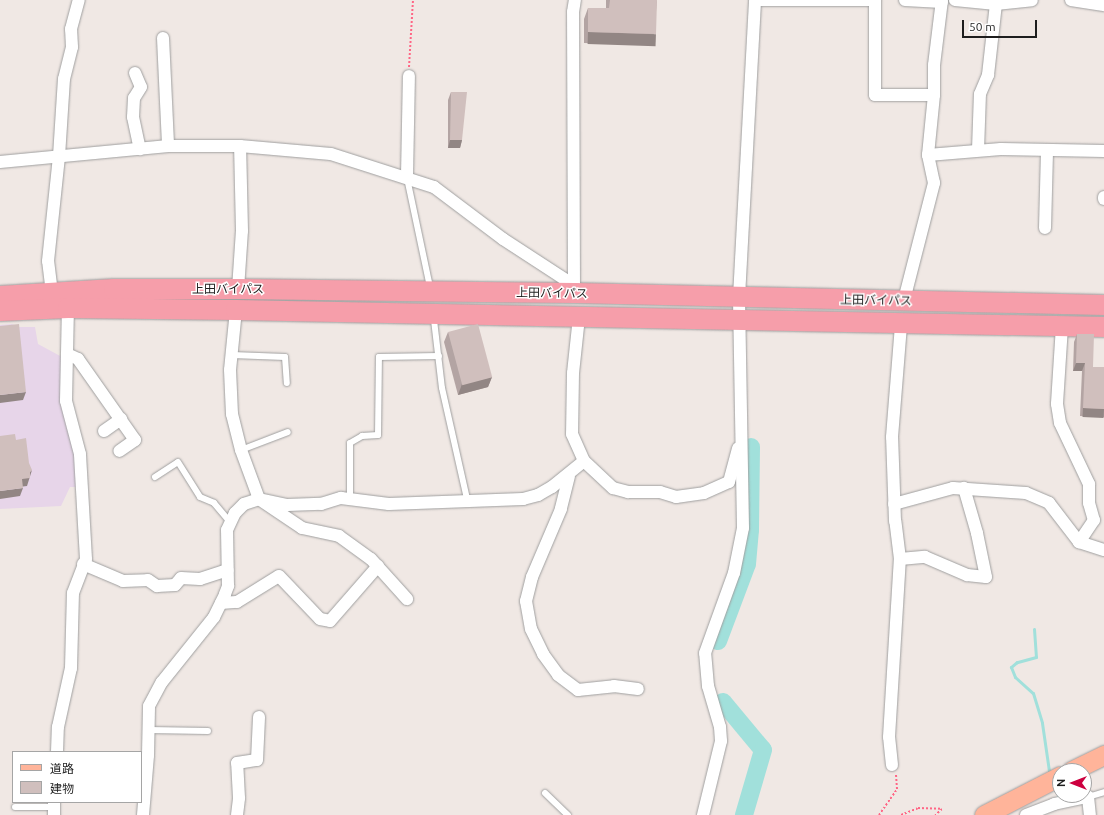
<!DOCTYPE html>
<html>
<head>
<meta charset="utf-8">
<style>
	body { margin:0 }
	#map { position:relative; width:1104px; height:815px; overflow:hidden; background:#f0e8e4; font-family:Ubuntu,"Noto Sans JP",sans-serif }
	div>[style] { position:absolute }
	.industrial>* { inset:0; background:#e7d5e9 }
	.stream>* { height:3px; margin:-1.5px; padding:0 1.5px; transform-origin:1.5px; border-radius:1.5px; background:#a1e0db }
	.river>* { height:18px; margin:-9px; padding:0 9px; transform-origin:9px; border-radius:9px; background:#a1e0db }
	.path>* { height:2px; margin-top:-1px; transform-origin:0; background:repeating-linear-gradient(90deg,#ff6685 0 2px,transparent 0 4px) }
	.roads { filter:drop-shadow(0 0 1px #9f9f9f) drop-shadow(0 0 1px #9f9f9f) }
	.service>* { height:6px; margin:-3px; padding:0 3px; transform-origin:3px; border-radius:3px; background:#fff }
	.minor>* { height:12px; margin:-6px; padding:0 6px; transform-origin:6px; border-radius:6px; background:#fff }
	.primary>* { height:19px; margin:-9.5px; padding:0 9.5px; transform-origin:9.5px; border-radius:9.5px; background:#ffb49a }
	.trunk>* { height:20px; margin:-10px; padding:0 10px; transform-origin:10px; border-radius:10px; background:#f69eaa }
	.wall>* { inset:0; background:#b3a4a3 }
	.shaded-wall>* { inset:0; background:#928684; transform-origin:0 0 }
	.building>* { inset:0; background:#d0bfbd; transform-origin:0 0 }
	span { translate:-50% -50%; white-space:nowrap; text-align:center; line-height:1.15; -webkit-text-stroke:3px #fff; paint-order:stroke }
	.street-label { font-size:12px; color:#1e1e1e }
	.legend { position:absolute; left:12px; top:751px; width:130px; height:52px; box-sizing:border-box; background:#fff; border:1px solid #a5a5a5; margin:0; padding:5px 7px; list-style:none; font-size:12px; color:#1e1e1e }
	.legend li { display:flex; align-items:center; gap:8px; height:20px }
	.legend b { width:20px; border:1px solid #a5a5a5 }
	.north { position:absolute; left:1052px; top:763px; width:40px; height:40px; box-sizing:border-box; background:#fff; border:1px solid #a5a5a5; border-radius:50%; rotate:270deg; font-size:11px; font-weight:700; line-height:16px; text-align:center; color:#1e1e1e }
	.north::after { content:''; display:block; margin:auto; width:14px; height:18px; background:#cd003f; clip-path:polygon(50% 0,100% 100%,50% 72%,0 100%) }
	.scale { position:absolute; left:962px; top:20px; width:75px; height:18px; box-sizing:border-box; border:2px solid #1e1e1e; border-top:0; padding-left:5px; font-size:12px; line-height:14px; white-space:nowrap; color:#1e1e1e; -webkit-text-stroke:3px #fff; paint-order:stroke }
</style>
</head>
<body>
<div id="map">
	<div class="industrial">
		<i style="clip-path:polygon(12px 324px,19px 327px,35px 327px,38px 344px,62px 357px,63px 407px,75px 454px,77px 487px,70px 487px,61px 506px,0 509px,0 325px)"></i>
	</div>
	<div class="stream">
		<i style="left:1034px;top:629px;width:28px;rotate:86deg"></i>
		<i style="left:1036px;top:657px;width:20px;rotate:165deg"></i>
		<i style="left:1017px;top:662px;width:8px;rotate:140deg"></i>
		<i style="left:1011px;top:667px;width:11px;rotate:68deg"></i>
		<i style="left:1015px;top:677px;width:24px;rotate:42deg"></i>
		<i style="left:1033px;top:693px;width:31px;rotate:73deg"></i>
		<i style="left:1042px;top:723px;width:49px;rotate:81.7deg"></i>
		<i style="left:1049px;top:771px;width:2px;rotate:27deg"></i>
		<i style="left:1058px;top:796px;width:5px;rotate:-11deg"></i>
	</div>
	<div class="river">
		<i style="left:718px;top:641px;width:82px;rotate:-69.4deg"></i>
		<i style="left:747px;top:564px;width:34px;rotate:-85deg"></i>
		<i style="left:750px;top:530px;width:83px;rotate:-89.3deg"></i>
		<i style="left:723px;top:702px;width:62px;rotate:50.2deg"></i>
		<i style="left:763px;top:750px;width:68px;rotate:106.3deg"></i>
	</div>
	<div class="path">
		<i style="left:409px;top:67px;width:67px;rotate:-86.6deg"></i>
		<i style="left:879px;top:815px;width:32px;rotate:-55deg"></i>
		<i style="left:897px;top:789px;width:15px;rotate:-94deg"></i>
		<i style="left:901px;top:815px;width:18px;rotate:-22deg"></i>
		<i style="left:918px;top:808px;width:24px;rotate:2deg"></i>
		<i style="left:942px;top:809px;width:9px;rotate:139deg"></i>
	</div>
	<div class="roads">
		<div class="service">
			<i style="left:407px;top:178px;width:106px;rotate:78.1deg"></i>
			<i style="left:434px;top:320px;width:68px;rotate:83.3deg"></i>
			<i style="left:442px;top:388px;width:114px;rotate:77.3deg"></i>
			<i style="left:232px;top:355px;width:53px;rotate:2.2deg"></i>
			<i style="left:285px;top:357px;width:26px;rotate:86deg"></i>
			<i style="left:241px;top:450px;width:50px;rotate:-21deg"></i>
			<i style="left:155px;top:477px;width:27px;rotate:-33deg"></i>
			<i style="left:178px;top:462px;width:41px;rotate:57.8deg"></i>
			<i style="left:200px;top:497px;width:15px;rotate:23deg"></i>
			<i style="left:214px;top:503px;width:26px;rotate:50deg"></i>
			<i style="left:350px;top:499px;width:56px;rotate:-90deg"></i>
			<i style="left:350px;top:443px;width:14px;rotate:-30deg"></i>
			<i style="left:362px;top:436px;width:16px;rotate:-4deg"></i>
			<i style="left:378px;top:435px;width:78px;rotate:-89.3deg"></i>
			<i style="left:379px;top:357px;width:60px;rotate:-1deg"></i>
			<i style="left:149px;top:730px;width:59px;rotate:1deg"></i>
			<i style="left:545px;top:793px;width:32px;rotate:44deg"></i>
			<i style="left:1088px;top:797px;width:17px;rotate:-17deg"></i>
			<i style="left:15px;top:807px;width:39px"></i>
		</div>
		<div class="minor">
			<i style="left:760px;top:0;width:112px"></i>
			<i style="left:875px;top:0;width:95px;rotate:90deg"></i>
			<i style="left:875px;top:95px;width:59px"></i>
			<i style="left:905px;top:0;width:37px;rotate:3deg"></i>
			<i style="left:955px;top:0;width:41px;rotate:5.6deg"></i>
			<i style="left:996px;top:4px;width:36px;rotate:-6deg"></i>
			<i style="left:1071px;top:0;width:33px;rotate:9deg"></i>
			<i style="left:163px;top:38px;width:108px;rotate:87.3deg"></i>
			<i style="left:135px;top:73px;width:15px;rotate:67deg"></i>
			<i style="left:141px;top:87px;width:13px;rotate:122deg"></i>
			<i style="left:134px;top:98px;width:19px;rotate:93deg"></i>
			<i style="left:133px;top:117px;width:33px;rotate:78deg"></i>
			<i style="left:978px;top:150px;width:56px;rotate:-88deg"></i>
			<i style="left:980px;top:94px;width:21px;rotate:-67deg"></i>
			<i style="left:988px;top:75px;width:71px;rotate:-83.6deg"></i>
			<i style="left:928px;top:155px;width:73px;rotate:-4.7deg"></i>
			<i style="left:1001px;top:149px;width:103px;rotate:1.1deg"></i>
			<i style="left:0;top:162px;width:169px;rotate:-5.4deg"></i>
			<i style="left:168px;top:146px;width:72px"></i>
			<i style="left:240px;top:146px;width:91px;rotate:5deg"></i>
			<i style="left:331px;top:154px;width:108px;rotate:17.8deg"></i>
			<i style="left:434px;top:187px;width:86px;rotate:37deg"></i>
			<i style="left:503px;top:239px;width:82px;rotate:33.1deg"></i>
			<i style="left:407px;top:176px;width:100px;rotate:-88.9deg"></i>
			<i style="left:1104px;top:199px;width:2px;rotate:-90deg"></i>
			<i style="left:1045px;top:228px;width:77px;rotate:-88.5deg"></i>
			<i style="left:574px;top:288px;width:276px;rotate:-90.2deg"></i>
			<i style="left:573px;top:12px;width:12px;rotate:-81deg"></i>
			<i style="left:238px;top:289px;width:58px;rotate:-86.1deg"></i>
			<i style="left:242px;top:231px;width:85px;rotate:-91.3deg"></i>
			<i style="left:52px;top:293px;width:32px;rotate:-97deg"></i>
			<i style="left:48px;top:261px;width:106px;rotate:-84deg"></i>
			<i style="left:59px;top:156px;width:77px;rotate:-86.3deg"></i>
			<i style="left:64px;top:79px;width:33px;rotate:-76deg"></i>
			<i style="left:72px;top:47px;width:18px;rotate:-93deg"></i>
			<i style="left:71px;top:29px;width:30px;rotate:-75deg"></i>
			<i style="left:904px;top:300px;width:121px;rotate:-75.6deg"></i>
			<i style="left:934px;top:183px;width:29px;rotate:-102deg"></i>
			<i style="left:928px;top:155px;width:60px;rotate:-84.3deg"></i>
			<i style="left:934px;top:95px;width:30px;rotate:-90deg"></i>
			<i style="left:934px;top:65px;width:65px;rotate:-83deg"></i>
			<i style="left:236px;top:310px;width:60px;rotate:95.7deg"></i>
			<i style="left:230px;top:370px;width:44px;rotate:87.4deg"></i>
			<i style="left:232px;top:414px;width:37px;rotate:76deg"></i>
			<i style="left:241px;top:450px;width:52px;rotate:69.8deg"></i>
			<i style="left:259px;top:499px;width:52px;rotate:34deg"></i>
			<i style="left:302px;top:528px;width:38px;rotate:12deg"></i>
			<i style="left:339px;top:536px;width:39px;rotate:36deg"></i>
			<i style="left:371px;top:559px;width:54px;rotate:48deg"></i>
			<i style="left:579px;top:317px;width:56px;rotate:96.1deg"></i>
			<i style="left:573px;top:373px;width:61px;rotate:90.9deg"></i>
			<i style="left:572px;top:434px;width:30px;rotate:66deg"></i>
			<i style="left:584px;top:461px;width:40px;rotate:43deg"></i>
			<i style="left:613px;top:488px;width:16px;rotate:15deg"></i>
			<i style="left:628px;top:492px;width:32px"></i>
			<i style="left:660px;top:492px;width:17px;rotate:17deg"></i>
			<i style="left:676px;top:497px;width:28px;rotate:-8deg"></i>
			<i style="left:704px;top:493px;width:27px;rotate:-24deg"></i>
			<i style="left:729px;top:482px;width:35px;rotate:-75deg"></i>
			<i style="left:1062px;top:326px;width:78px;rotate:93.7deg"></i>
			<i style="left:1057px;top:404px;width:19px;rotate:81deg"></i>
			<i style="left:1060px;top:423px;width:68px;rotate:64.6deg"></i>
			<i style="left:1089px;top:484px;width:19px;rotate:90deg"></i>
			<i style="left:1089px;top:503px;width:18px;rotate:74deg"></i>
			<i style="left:1094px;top:520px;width:27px;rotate:124deg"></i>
			<i style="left:67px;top:354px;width:12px;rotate:24deg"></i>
			<i style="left:78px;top:359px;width:99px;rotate:54.9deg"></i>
			<i style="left:135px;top:440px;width:19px;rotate:145deg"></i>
			<i style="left:104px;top:431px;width:21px;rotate:-35deg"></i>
			<i style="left:569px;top:476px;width:34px;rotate:104deg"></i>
			<i style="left:561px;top:509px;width:74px;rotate:113.1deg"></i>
			<i style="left:532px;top:577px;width:25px;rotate:104deg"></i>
			<i style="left:526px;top:601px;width:28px;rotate:80deg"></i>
			<i style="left:531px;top:629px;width:28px;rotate:64deg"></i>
			<i style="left:543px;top:654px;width:26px;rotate:54deg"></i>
			<i style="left:558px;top:675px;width:25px;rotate:37deg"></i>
			<i style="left:578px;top:690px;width:36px;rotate:-6deg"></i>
			<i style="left:614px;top:686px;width:24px;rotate:7deg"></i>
			<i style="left:894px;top:504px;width:61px;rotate:-15.2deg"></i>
			<i style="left:953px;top:488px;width:73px;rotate:3.9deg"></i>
			<i style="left:1026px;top:493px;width:25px;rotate:23deg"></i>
			<i style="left:1049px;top:503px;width:49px;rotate:52.4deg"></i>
			<i style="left:1079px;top:542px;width:26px;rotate:18deg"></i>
			<i style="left:900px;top:559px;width:25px;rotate:-5deg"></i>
			<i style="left:925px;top:557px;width:46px;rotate:23.2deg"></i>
			<i style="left:967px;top:575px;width:19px;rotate:6deg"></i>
			<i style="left:986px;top:577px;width:45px;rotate:-101.6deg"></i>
			<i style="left:977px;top:533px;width:47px;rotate:-106.1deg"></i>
			<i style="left:83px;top:564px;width:43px;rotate:23deg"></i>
			<i style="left:123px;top:581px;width:25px;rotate:-2deg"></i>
			<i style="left:148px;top:580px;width:11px;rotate:34deg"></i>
			<i style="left:157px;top:586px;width:18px;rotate:-3deg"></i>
			<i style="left:175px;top:585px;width:9px;rotate:-49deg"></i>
			<i style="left:181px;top:578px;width:19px;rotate:3deg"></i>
			<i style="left:200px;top:579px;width:29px;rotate:-18deg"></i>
			<i style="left:221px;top:603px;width:16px;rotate:-4deg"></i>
			<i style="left:237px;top:602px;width:49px;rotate:-31.8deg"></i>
			<i style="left:279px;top:576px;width:59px;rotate:46.4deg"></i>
			<i style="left:320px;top:619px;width:10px;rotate:11deg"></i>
			<i style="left:330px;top:621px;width:73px;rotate:-48.9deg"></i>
			<i style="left:57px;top:752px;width:25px;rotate:-88deg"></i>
			<i style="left:58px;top:727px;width:60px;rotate:-77.6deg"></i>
			<i style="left:71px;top:668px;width:75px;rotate:-88.5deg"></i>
			<i style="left:73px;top:593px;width:36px;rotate:-69deg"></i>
			<i style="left:86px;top:559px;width:105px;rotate:-93.3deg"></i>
			<i style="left:80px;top:454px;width:55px;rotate:-104.8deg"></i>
			<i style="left:66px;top:401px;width:93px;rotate:-88.8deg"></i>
			<i style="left:892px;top:765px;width:28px;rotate:-96deg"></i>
			<i style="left:889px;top:737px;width:178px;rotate:-86.5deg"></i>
			<i style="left:900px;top:559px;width:38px;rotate:-97deg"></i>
			<i style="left:895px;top:521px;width:84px;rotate:-92deg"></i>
			<i style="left:892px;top:437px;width:113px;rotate:-85.4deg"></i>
			<i style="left:54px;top:815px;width:13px;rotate:-90deg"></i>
			<i style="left:143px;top:815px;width:60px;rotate:-85.2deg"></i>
			<i style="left:148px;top:755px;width:49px;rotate:-88.8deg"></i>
			<i style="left:149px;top:706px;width:27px;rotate:-62deg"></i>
			<i style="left:162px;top:682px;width:83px;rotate:-51.3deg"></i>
			<i style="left:214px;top:617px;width:25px;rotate:-64deg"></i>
			<i style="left:225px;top:594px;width:9px;rotate:-69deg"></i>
			<i style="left:228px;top:586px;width:56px;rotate:-91deg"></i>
			<i style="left:227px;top:530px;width:19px;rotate:-65deg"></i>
			<i style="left:235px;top:513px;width:13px;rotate:-45deg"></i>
			<i style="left:244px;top:504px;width:16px;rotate:-18deg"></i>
			<i style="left:259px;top:499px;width:29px;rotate:12deg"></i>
			<i style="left:287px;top:505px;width:34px;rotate:-2deg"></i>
			<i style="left:321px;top:504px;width:21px;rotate:-17deg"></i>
			<i style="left:341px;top:498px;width:48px;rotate:7.1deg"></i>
			<i style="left:389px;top:504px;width:134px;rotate:-2.1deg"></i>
			<i style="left:523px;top:499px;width:16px;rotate:-15deg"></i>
			<i style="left:538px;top:495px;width:16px;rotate:-30deg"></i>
			<i style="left:552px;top:487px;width:41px;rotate:-39.1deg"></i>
			<i style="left:237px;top:815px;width:17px;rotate:-83deg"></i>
			<i style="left:239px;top:798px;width:35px;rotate:-93deg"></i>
			<i style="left:237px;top:763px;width:20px;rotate:-9deg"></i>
			<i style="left:257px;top:760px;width:43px;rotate:-87.3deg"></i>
			<i style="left:703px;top:815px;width:76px;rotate:-76.3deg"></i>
			<i style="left:721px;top:741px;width:14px;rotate:-94deg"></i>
			<i style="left:720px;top:727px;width:43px;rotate:-106.3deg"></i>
			<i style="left:708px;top:686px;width:33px;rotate:-95deg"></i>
			<i style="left:705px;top:653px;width:85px;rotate:-70.1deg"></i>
			<i style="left:734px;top:573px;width:46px;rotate:-78.7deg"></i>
			<i style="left:743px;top:528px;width:231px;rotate:-91deg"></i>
			<i style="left:739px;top:297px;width:297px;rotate:-86.9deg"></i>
			<i style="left:1026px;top:815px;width:30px;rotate:-21deg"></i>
			<i style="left:1054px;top:804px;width:35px;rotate:-12deg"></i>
			<i style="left:1088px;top:797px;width:18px;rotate:84deg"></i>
		</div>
		<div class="primary">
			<i style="left:1071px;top:771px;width:37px;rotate:-26deg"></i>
			<i style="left:984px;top:815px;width:85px;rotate:-27.2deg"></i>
		</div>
		<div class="trunk">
			<i style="left:0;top:296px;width:114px;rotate:-3.5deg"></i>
			<i style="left:114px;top:289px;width:124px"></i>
			<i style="left:238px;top:289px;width:337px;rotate:0.7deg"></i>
			<i style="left:575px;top:293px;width:529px;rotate:1.3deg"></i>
			<i style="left:0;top:311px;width:68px;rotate:-2.5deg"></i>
			<i style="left:68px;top:308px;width:168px;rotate:0.7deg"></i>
			<i style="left:236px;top:310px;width:868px;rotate:1.12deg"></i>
		</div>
	</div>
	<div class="wall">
		<i style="clip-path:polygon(606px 0,657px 0,653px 45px,584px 43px,584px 19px,588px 8px,606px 8px)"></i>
		<i style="clip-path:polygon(451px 92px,462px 140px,460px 148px,448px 148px,448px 100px)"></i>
		<i style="clip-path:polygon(448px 332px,492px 377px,488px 387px,458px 395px,444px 342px)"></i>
		<i style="clip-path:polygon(1077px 334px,1093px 367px,1104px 367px,1104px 417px,1080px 416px,1082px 371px,1073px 371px,1074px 342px)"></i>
	</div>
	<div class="shaded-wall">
		<i style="left:588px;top:32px;width:68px;height:12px;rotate:2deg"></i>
		<i style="clip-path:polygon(450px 140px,462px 140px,460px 148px,448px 148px)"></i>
		<i style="clip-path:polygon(1076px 363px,1085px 363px,1082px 371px,1073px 371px)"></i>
		<i style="clip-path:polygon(492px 377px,488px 387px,458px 395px,462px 384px)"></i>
		<i style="clip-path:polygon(26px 392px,23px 400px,0 403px,0 395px)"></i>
		<i style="left:1083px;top:408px;width:21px;height:9px;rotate:3deg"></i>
		<i style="clip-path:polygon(32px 470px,27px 486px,19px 487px,22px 479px)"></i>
		<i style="clip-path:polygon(23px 488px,20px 496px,0 499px,0 491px)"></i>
	</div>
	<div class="building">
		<i style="clip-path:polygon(610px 0,657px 0,656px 34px,588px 32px,588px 8px,609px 8px)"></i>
		<i style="clip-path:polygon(451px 92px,467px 92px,462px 140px,450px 140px)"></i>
		<i style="clip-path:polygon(19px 324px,26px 392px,0 395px,0 326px)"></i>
		<i style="left:478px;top:324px;width:55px;height:31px;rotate:75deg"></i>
		<i style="clip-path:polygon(1077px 334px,1094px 334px,1093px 367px,1104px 367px,1104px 409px,1083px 408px,1085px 363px,1076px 363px)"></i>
		<i style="clip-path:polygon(15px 434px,16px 440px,26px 438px,29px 463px,32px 470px,30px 472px,30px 478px,22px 479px,23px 488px,0 491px,0 436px)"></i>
	</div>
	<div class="street-label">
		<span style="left:228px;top:289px">上田バイパス</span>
		<span style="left:552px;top:293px;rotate:1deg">上田バイパス</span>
		<span style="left:876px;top:300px;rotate:1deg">上田バイパス</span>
	</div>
	<ul class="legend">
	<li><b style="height:5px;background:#ffb49a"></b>道路</li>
	<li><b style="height:11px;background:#d0bfbd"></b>建物</li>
	</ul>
	<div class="north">N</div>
	<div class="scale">50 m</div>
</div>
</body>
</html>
